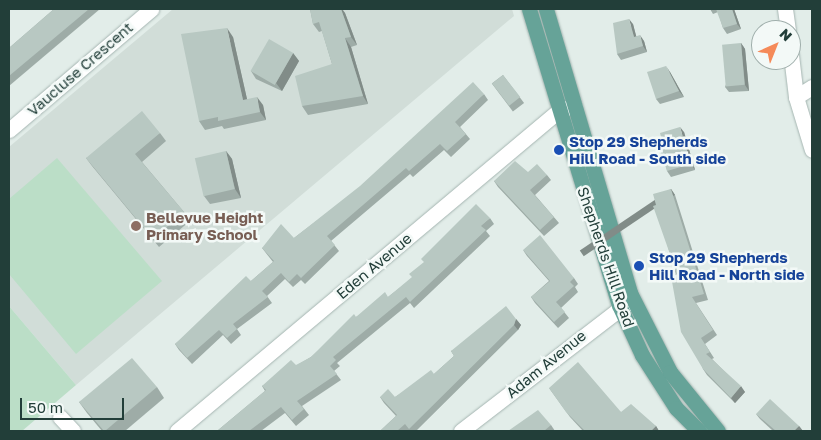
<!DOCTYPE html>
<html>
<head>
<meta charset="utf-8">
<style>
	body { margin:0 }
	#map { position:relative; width:821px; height:440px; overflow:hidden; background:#e2ede9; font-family:"Golos Text",sans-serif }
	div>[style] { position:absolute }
	.built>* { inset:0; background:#d1ddd8 }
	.green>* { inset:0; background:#bbdec7 }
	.roads { filter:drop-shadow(0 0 1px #a5b5b1) drop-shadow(0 0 1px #a5b5b1) }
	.minor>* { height:15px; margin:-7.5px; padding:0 7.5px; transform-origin:7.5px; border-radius:7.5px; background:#fff }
	.major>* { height:15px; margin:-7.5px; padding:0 7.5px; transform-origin:7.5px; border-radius:7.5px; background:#66a398 }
	.wall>* { inset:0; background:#9eaca7; transform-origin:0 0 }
	.shaded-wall>* { inset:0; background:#818c88; transform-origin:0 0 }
	.building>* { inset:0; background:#b8c8c2; transform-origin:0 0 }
	.dots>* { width:14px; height:14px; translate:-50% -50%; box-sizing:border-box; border:2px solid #f3f9f7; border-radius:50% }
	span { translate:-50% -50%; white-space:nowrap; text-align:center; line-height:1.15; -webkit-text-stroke:5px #f3f9f7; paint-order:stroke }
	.street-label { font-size:15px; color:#223e39 }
	.transit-label { font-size:15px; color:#164399; font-weight:700 }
	.left { translate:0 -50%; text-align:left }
	.education-label { font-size:15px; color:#785e54; font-weight:700 }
	.frame { position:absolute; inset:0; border:10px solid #223e39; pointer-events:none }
	.north { position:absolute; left:751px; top:20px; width:50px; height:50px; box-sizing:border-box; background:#f3f9f7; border:1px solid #9faeab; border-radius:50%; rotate:44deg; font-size:14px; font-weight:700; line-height:20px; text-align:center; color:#223e39 }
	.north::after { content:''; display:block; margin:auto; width:18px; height:22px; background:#f58a59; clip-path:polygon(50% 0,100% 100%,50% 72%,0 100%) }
	.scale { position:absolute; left:20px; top:398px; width:104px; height:22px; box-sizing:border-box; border:2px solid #223e39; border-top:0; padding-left:6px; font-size:15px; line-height:18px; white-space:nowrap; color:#223e39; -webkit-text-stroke:4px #f3f9f7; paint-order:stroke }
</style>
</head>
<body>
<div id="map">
	<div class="built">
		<i style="clip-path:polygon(173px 9px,512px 9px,514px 16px,76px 385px,9px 306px,9px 147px)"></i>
	</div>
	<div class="green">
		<i style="clip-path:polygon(57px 158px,162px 281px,76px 354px,9px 274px,9px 199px)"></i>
		<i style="clip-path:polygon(9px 306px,76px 385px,22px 431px,9px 431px)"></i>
	</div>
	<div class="roads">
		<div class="minor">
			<i style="left:785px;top:9px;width:21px;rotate:82deg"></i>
			<i style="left:791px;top:55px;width:42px;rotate:83.2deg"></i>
			<i style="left:796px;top:97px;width:55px;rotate:73.2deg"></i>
			<i style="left:796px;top:97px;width:19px;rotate:-32deg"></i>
			<i style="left:9px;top:130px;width:187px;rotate:-40.4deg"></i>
			<i style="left:60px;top:417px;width:19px;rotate:47deg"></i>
			<i style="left:177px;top:431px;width:500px;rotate:-40deg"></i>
			<i style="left:560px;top:110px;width:15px;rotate:-16deg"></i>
			<i style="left:461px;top:431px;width:213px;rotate:-37.6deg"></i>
		</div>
		<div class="major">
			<i style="left:529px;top:9px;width:309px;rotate:73.1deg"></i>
			<i style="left:619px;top:305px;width:55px;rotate:65.3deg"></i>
			<i style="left:642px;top:355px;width:63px;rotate:57.3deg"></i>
			<i style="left:676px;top:408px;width:33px;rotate:45deg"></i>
			<i style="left:546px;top:9px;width:296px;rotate:73.5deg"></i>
			<i style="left:630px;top:293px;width:89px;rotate:63.1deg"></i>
			<i style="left:670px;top:372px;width:76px;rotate:50.9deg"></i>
		</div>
	</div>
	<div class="wall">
		<i style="clip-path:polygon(54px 9px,100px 9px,9px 86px,9px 48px)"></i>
		<i style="clip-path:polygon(310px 9px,342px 9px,345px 13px,357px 45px,351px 47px,368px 104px,308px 115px,302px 106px,332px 64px,322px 31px,319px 32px,313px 24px)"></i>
		<i style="clip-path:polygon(710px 9px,735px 9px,734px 9px,741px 29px,727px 34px,723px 28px,718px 12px,713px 14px)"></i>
		<i style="clip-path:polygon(633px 24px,636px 36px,644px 41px,647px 52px,621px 60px,617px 54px)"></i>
		<i style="clip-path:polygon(233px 37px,247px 99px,263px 105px,266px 120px,224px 129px,222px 126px,205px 130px,199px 121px)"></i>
		<i style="clip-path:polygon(741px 43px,745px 49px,749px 91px,729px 92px,725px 87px)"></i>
		<i style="clip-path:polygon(293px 53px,299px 61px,282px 91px,256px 79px,251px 71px)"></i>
		<i style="clip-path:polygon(670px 72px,684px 97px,660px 104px,656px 99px)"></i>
		<i style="left:503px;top:75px;width:35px;height:14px;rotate:53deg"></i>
		<i style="clip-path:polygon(484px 94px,488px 100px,460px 127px,470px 139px,451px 157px,444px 150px,413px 177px,410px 174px,331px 241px,339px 251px,305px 284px,301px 280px,293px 287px,285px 279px,267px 296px,272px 303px,237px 329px,241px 335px,231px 344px,223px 335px,192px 364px,179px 350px,175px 344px,251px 281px,273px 262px,262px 248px,294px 238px)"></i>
		<i style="clip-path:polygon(684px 132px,695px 170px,671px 177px,667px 171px,664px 148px)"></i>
		<i style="clip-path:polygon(160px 133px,166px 141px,142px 162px,184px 212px,190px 221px,159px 247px,92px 166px,86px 158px)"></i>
		<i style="clip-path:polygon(226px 151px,232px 159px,241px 198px,210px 204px,204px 196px)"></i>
		<i style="clip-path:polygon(528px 172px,547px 175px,551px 180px,535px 195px,559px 223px,544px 236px,498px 187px,494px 181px)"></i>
		<i style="clip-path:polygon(671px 189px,675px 195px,708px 300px,696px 303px,717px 335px,705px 344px,714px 358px,712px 359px,745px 392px,735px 403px,707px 375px,703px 369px,656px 205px)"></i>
		<i style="clip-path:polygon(490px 218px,494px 224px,486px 231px,490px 236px,414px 308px,410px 303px,337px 363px,340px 366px,334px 371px,341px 380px,302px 406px,309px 415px,296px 426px,285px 413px,261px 431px,217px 431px,265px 391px,262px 386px,311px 357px,356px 317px,388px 297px)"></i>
		<i style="clip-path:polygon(523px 250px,574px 278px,578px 284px,575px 287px,578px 292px,561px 308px,569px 318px,558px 328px,535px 303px,531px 297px,549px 281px,527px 256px)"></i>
		<i style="clip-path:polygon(516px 319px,521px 325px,518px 330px,416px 431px,410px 431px,409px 430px,408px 431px,380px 431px,396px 416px,384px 403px,380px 397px,395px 397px,434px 374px,454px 356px,451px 351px)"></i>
		<i style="clip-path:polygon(157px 387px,164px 398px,125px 431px,102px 431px,87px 413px,79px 402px)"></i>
		<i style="clip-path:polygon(549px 388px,621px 412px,656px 426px,659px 431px,583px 431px,570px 417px)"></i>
		<i style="clip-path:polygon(756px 414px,799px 426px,803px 431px,773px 431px,760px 419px)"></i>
		<i style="clip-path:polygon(551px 425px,555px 431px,508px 431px)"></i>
	</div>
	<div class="shaded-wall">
		<i style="clip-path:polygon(341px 9px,342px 9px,345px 13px,357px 45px,351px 37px)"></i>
		<i style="clip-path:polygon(732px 9px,734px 9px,741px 29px,737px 24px)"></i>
		<i style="clip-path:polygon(629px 19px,633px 24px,638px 43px,634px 37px)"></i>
		<i style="clip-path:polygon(227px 28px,233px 37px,249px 108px,243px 100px)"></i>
		<i style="clip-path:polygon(640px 35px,644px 41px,647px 52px,643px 46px)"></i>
		<i style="clip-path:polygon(345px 38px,351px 47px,368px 104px,363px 96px)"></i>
		<i style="clip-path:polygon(741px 43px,745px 49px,749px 91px,745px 85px)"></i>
		<i style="clip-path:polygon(293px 53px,299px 61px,282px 91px,276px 83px)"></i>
		<i style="clip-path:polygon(666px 66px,670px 72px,684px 97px,679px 91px)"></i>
		<i style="clip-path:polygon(257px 97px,263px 105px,266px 120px,260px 112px)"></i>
		<i style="clip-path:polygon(680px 127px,684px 132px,695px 170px,691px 164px)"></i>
		<i style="clip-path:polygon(226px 151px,232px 159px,241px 198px,235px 189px)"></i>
		<i style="left:671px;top:189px;width:7px;height:110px;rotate:56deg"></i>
		<i style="clip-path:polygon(516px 319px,521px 325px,518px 330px,514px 325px)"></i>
		<i style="clip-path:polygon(741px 386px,745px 392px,735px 403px,731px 398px)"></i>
		<i style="clip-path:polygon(656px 426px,659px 431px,651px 431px)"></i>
		<i style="clip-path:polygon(799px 426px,803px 431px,794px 431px)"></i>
	</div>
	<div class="building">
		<i style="clip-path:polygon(54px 9px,89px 9px,9px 76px,9px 48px)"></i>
		<i style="clip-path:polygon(310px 9px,341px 9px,351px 37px,345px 38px,363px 96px,302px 106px,295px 76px,332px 64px,319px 22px,313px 24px)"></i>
		<i style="clip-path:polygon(716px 9px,732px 9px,737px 24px,723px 28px)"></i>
		<i style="clip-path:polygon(629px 19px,634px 37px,640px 35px,643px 46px,617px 54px,613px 23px)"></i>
		<i style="clip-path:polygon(227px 28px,243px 100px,257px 97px,260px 112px,218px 121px,218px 117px,199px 121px,181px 34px)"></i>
		<i style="left:269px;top:39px;width:28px;height:37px;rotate:30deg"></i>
		<i style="left:741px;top:43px;width:42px;height:19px;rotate:85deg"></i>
		<i style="clip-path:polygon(666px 66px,679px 91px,656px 99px,647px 72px)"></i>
		<i style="left:503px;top:75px;width:28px;height:14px;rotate:52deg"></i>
		<i style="clip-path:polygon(473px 82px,484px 94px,455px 122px,466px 134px,447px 151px,440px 144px,409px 171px,406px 168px,327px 236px,335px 245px,301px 278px,297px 274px,289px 282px,281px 273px,262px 291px,268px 297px,233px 324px,237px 329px,227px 338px,219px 330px,187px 358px,175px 344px,246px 276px,251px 281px,274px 261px,262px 248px,281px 224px,294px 238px,360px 186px)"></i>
		<i style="clip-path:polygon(142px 111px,160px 133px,135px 154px,184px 212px,153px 239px,86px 158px)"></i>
		<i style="clip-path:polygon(680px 127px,691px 164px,667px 171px,660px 149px,664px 148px,660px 133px)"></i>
		<i style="left:226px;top:151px;width:39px;height:32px;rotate:77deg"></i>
		<i style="clip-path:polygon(515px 161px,528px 172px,537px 164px,547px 175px,530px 190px,554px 217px,540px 230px,494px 181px)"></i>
		<i style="clip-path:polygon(671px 189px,704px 294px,692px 297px,713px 330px,701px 338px,710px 352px,706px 354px,741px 386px,731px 398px,703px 369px,681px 332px,671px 276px,677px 274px,653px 206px,656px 205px,653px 194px)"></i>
		<i style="clip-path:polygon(476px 204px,490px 218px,481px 226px,486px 230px,410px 302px,406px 297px,333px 357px,336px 360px,330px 366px,337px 374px,297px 401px,304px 409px,292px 420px,281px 407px,249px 431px,217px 431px,266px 390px,262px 386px,291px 360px,296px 365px,311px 357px,354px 314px,356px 317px,385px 292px,388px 297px,412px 277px,409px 274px,424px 262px,421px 259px)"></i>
		<i style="clip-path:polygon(540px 235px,574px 278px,570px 282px,574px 286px,556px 302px,565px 312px,554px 322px,531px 297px,550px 281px,523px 250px)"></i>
		<i style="clip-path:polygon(506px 306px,516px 319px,514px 325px,409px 429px,405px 424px,397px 431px,380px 431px,397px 415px,380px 397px,388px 389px,395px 397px,431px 370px,434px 374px,454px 356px,451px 351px)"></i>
		<i style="clip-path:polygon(132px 358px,157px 387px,105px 431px,104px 431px,79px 402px)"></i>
		<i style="clip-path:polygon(578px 362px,621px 412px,631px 404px,656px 426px,651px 431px,585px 431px,566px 412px,549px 388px)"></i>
		<i style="clip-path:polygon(770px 399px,799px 426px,794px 431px,776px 431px,756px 414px)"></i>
		<i style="clip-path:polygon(538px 410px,551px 425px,544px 431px,508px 431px)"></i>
	</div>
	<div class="dots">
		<i style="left:559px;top:150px;background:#1a4fb4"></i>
		<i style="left:136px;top:226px;background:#8d6e63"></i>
		<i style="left:639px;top:266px;background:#1a4fb4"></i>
	</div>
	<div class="street-label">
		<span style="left:80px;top:69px;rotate:-41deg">Vaucluse Crescent</span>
		<span style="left:606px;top:257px;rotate:71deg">Shepherds Hill Road</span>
		<span style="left:374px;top:266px;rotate:-40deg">Eden Avenue</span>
		<span style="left:546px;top:364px;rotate:-39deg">Adam Avenue</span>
	</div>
	<div class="transit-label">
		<span class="left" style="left:569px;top:150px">Stop 29 Shepherds<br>Hill Road - South side</span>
		<span class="left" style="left:649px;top:266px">Stop 29 Shepherds<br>Hill Road - North side</span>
	</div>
	<div class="education-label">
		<span class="left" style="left:146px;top:226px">Bellevue Height<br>Primary School</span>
	</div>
	<div class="frame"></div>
	<div class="north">N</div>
	<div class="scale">50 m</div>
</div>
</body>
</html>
